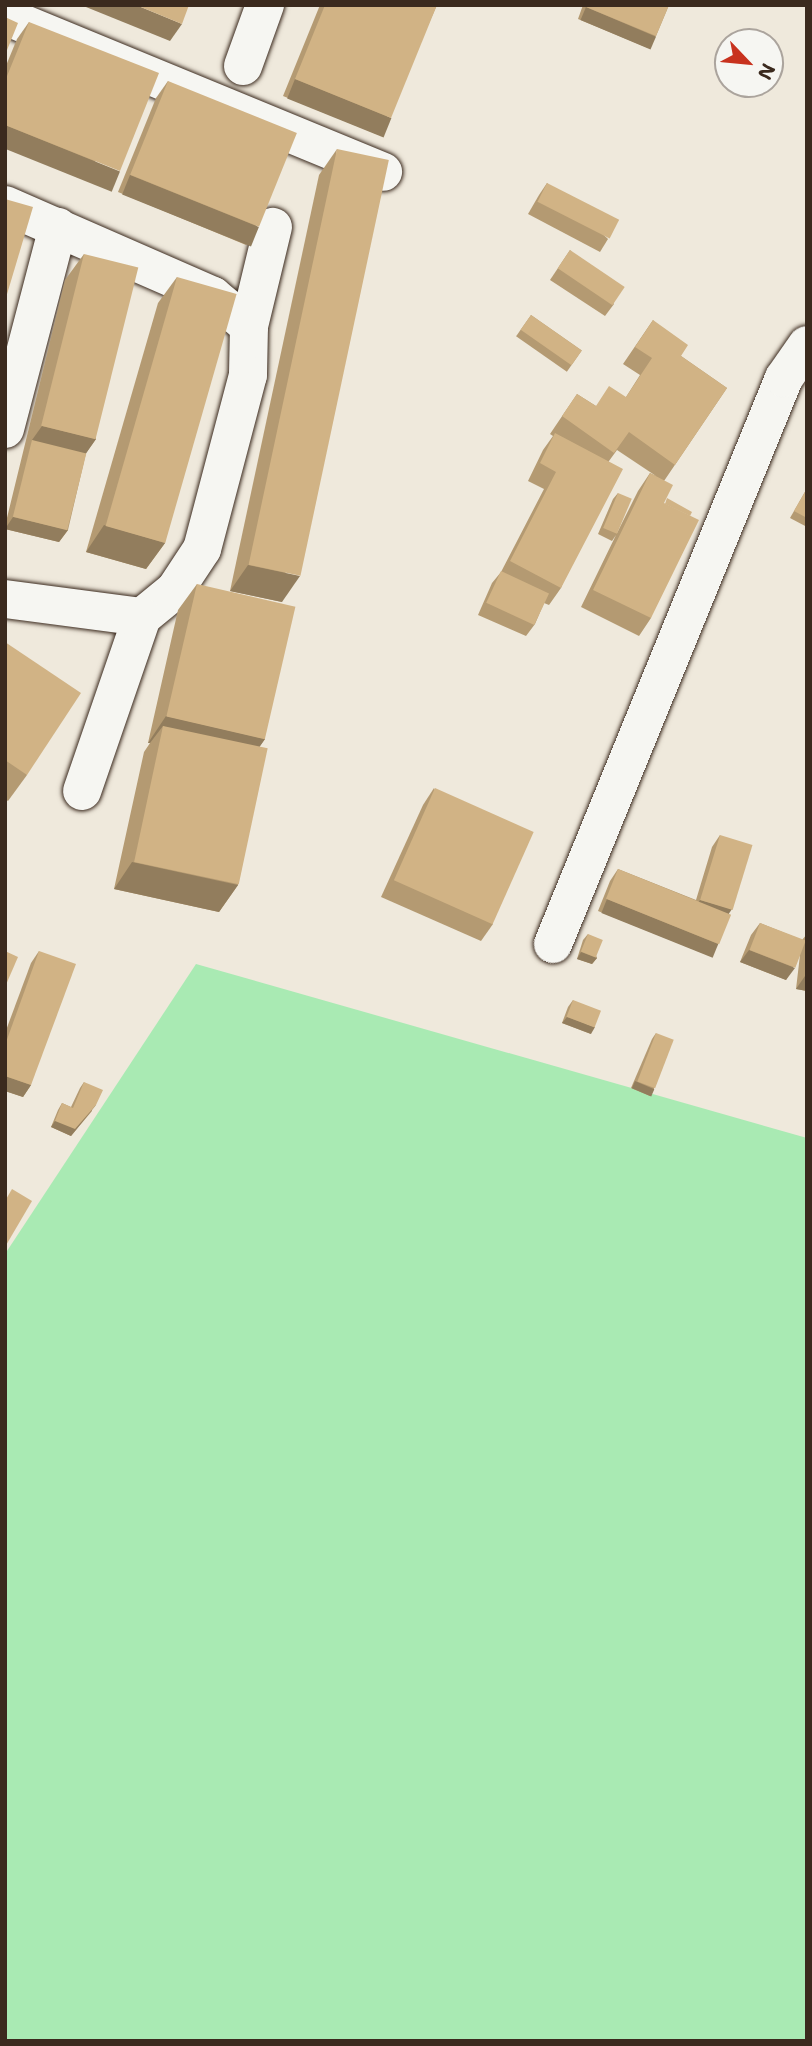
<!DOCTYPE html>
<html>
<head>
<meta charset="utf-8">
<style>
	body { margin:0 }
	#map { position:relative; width:812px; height:2046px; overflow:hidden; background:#efe9dc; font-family:"Shantell Sans",sans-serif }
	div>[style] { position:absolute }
	.green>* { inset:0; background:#a9eab3 }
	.roads { filter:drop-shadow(0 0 2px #3b2a1e) drop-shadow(0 0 2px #3b2a1e) }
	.street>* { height:38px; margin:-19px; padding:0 19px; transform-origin:19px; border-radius:19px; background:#f6f6f2 }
	.wall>* { inset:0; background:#b49a72; transform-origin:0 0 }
	.shaded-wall>* { inset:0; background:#927d5d; transform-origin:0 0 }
	.building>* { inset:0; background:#d1b385; transform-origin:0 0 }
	span { translate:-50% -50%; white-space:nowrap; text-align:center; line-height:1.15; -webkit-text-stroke:5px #f6f6f2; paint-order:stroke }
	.frame { position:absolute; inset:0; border:7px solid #3b2a1e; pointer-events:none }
	.north { position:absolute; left:714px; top:28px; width:70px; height:70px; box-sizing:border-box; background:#f6f6f2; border:2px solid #aba49d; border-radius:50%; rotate:116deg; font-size:19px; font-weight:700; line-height:28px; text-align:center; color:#3b2a1e }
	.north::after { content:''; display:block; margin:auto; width:24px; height:32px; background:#c8321e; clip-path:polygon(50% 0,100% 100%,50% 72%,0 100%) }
</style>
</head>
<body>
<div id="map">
	<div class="green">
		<i style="clip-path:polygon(196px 964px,807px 1138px,807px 2041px,5px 2041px,5px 1254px)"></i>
	</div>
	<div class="roads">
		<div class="street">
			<i style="left:5px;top:16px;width:409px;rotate:22.4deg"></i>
			<i style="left:243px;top:66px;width:65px;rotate:-70.2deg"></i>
			<i style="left:5px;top:205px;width:227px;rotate:23.6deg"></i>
			<i style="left:213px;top:296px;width:47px;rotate:39.8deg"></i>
			<i style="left:249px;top:326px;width:49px;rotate:91.2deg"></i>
			<i style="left:248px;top:375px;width:180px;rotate:104.8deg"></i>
			<i style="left:202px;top:549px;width:49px;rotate:123.4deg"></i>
			<i style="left:175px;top:590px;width:43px;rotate:140.7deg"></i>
			<i style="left:142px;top:617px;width:184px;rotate:109deg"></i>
			<i style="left:249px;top:326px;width:102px;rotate:-76.4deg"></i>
			<i style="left:5px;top:429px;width:209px;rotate:-75.3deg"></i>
			<i style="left:5px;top:599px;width:138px;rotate:7.5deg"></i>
			<i style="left:553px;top:944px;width:611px;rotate:-67.8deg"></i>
			<i style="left:784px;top:378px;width:40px;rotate:-55.1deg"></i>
		</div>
	</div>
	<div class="wall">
		<i style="clip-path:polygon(320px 5px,437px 5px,379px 135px,283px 96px)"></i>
		<i style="clip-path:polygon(583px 5px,669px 5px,656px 36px,648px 48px,578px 19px)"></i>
		<i style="clip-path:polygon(29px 22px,108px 188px,5px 147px,5px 68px,17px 39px)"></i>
		<i style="clip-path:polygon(168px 81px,258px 228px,246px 245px,118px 192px,156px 98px)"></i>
		<i style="clip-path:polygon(337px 149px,282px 602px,230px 591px,319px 175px)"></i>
		<i style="clip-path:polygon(547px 183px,608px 239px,600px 252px,528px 214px,539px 195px)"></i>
		<i style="clip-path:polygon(570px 250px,614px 304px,605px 316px,550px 280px)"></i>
		<i style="clip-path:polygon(84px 254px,96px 439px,86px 453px,68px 530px,59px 542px,5px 529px,5px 526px,65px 280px)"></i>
		<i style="clip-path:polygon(177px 277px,165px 543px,146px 569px,86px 552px,158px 303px)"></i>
		<i style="left:531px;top:315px;width:62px;height:26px;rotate:35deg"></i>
		<i style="clip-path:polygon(653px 320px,681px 356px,727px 388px,664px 481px,664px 503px,651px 618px,639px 636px,581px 607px,616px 535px,612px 541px,598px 534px,613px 499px,618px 493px,617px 533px,638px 491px,650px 473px,656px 476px,617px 450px,609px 461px,561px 588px,549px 605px,544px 603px,535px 624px,526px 636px,478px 615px,492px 583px,501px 572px,544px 489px,528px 481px,543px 450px,553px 436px,550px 434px,577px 394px,596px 406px,626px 397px,640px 375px,623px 364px)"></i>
		<i style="clip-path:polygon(806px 490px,807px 490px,807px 527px,790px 518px)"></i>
		<i style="clip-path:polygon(197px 584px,265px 739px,259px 747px,238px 885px,219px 912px,114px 889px,144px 752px,150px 743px,148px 743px,178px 610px)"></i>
		<i style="clip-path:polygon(5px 642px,27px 775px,8px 801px,5px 799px)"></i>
		<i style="clip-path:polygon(434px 788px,493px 924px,481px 941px,381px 897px,423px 805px)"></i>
		<i style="clip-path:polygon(720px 835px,729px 913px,718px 944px,710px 956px,598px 911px,610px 881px,618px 869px,696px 900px,712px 847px)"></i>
		<i style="clip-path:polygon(760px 923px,802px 940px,807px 934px,807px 991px,796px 989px,800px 955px,786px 980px,740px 962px,751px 935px)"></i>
		<i style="clip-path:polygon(588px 934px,597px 958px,592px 964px,577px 959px,583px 940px)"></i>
		<i style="clip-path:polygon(39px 951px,31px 1085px,23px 1097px,5px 1091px,5px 1033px,31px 963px)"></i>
		<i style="clip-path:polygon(573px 1000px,591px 1034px,562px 1023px,568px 1007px)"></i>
		<i style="clip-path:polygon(656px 1033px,654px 1089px,650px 1096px,631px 1088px,652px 1039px)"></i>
		<i style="clip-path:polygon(84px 1082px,92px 1111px,71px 1136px,51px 1127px,58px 1110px,62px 1103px,71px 1107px,80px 1088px)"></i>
	</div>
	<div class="shaded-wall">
		<i style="clip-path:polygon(81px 5px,136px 5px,182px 24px,170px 41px)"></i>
		<i style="left:586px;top:7px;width:76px;height:14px;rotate:23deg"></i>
		<i style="left:295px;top:79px;width:104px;height:21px;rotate:22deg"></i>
		<i style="left:5px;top:125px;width:124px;height:22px;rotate:22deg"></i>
		<i style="left:130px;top:175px;width:139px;height:21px;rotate:22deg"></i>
		<i style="clip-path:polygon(42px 426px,96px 439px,78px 465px,32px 440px)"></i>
		<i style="clip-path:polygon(13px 517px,68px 530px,59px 542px,5px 529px)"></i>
		<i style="clip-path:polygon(104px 525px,165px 543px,146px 569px,86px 552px)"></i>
		<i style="clip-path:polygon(248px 565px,300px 576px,282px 602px,230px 591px)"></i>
		<i style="clip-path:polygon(166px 716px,265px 739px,247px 765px,163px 726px,150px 743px,148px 743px)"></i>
		<i style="clip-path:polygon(132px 862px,238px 885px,219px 912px,114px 889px)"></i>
		<i style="left:607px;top:899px;width:120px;height:15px;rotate:22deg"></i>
		<i style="clip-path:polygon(700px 900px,732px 909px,724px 921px,692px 912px)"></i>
		<i style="clip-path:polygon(749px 950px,795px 968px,786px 980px,740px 962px)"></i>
		<i style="clip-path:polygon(581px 952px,597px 958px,592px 964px,577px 959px)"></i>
		<i style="clip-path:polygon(805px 976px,807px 977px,807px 991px,796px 989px)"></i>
		<i style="clip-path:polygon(567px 1017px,595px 1027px,591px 1034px,562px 1023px)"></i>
		<i style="clip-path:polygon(5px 1076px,31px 1085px,23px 1097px,5px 1091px)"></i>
		<i style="left:635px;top:1081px;width:21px;height:8px;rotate:23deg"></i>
		<i style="clip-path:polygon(96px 1105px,71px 1136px,51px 1127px,55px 1121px)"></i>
	</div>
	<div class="building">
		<i style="clip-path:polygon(136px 5px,189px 5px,182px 24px)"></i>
		<i style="clip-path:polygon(325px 5px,437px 5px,391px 118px,295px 79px)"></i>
		<i style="clip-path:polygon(587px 5px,669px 5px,656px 36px,586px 7px)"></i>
		<i style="clip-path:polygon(5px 17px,18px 23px,5px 55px)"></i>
		<i style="clip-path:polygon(29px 22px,159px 73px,120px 171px,5px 125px,5px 81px)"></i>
		<i style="left:168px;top:81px;width:139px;height:101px;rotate:22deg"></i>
		<i style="left:337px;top:149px;width:53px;height:425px;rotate:12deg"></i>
		<i style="left:547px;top:183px;width:81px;height:21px;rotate:27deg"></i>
		<i style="clip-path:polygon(5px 199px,33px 207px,5px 301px)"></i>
		<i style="left:570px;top:250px;width:66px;height:22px;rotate:34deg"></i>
		<i style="left:84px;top:254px;width:56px;height:177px;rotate:14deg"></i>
		<i style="left:177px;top:277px;width:62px;height:259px;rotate:16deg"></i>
		<i style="left:531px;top:315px;width:62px;height:18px;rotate:35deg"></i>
		<i style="clip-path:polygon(653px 320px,688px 345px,681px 356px,727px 388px,675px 465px,629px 432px,614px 453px,562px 416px,577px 394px,596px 406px,609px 386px,626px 397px,652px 358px,635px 347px)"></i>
		<i style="clip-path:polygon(555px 433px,623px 469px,561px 588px,510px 561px,556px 472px,540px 463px)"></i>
		<i style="left:32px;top:440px;width:56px;height:79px;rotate:14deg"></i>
		<i style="clip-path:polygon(650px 473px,673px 485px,664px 503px,699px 520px,651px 618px,593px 590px)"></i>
		<i style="clip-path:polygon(806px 490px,807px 490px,807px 518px,794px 511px)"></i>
		<i style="left:618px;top:493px;width:15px;height:38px;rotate:23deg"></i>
		<i style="clip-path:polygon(667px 498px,692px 512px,690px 516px,665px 504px)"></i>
		<i style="left:501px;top:571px;width:53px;height:35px;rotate:25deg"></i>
		<i style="left:197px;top:584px;width:101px;height:136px;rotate:13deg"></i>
		<i style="clip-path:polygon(5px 642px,81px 693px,27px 775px,5px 760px)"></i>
		<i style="left:163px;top:726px;width:107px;height:139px;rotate:12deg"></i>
		<i style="left:435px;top:788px;width:108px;height:101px;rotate:24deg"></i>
		<i style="left:720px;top:835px;width:34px;height:68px;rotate:17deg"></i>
		<i style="left:618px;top:869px;width:122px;height:32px;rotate:22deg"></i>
		<i style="left:760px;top:923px;width:49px;height:29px;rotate:21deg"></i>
		<i style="left:588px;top:934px;width:16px;height:19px;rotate:22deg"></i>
		<i style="clip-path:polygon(5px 951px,18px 957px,5px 987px)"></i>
		<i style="clip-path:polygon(39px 951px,76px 964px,31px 1085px,5px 1076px,5px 1045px)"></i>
		<i style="clip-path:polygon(807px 960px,807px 977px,805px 976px)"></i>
		<i style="left:573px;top:1000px;width:30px;height:18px;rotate:21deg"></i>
		<i style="left:656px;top:1033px;width:19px;height:52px;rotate:21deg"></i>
		<i style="clip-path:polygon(84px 1082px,103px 1090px,96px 1105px,75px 1129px,55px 1121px,62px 1103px,73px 1108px)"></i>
		<i style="clip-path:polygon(12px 1189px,32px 1201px,5px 1247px,5px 1201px)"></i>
	</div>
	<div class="frame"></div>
	<div class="north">N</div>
</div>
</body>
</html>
